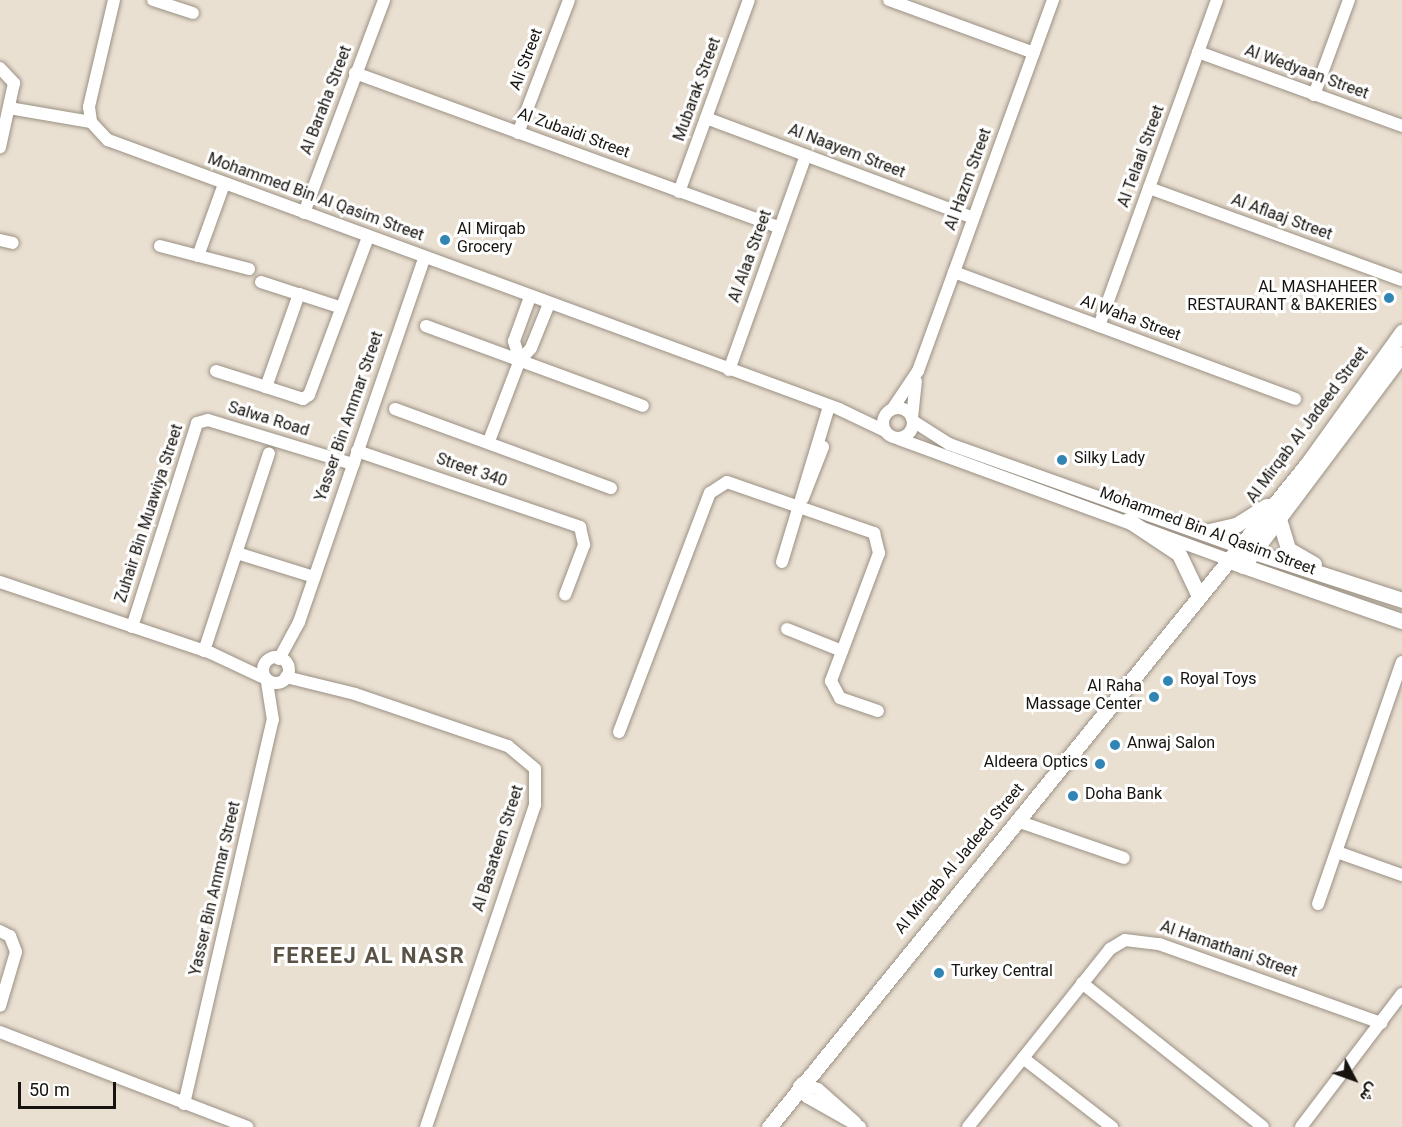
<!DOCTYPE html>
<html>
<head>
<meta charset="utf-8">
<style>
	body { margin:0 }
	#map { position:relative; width:1402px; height:1127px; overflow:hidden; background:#eae0d2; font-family:Georgia,Vazirmatn,serif }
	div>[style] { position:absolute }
	.roads { filter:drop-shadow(0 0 2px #9a9083) drop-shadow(0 0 2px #9a9083) }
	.minor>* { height:12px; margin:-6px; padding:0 6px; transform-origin:6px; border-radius:6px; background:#fff }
	.minor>.ring { margin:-6px; padding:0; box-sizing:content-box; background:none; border:12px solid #fff; border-radius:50% }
	.tertiary>* { height:15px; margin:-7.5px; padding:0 7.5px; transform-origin:7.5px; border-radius:7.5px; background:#fff }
	.dots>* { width:16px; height:16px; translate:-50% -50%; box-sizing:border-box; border:3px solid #fff; border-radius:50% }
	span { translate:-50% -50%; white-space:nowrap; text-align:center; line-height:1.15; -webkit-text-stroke:6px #fff; paint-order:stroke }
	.street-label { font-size:16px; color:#17140f }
	.poi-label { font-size:16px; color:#17140f }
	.left { translate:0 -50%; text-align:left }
	.right { translate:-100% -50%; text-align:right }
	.district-label { font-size:22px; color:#5b5246; font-weight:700; letter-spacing:1.5px }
	.north { position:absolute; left:1324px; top:1049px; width:60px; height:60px; -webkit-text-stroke:4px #fff; paint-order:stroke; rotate:131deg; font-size:16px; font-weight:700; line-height:24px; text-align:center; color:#17140f }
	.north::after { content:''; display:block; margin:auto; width:21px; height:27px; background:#17140f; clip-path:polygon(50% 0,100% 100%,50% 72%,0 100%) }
	.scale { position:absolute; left:18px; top:1082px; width:98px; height:27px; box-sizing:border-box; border:3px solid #17140f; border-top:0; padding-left:8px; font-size:18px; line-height:21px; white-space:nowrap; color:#17140f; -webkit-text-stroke:4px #fff; paint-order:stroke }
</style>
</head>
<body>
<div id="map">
	<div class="roads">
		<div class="minor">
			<i style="left:114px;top:0;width:110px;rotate:103.2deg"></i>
			<i style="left:89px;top:107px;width:15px;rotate:82deg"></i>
			<i style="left:91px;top:122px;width:25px;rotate:47deg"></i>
			<i style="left:108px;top:140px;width:779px;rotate:20.2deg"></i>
			<i style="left:839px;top:409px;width:49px;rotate:25.5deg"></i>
			<i style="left:153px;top:0;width:42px;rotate:18deg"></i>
			<i style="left:889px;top:0;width:154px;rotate:20.1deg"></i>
			<i style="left:1198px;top:52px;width:217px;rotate:19.9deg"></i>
			<i style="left:0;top:68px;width:21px;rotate:47deg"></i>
			<i style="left:14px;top:83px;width:66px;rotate:102.3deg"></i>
			<i style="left:355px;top:73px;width:452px;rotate:20deg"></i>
			<i style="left:1314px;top:95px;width:101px;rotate:-69.8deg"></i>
			<i style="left:9px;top:108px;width:83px;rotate:9.7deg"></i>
			<i style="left:706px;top:118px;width:285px;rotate:20.5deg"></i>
			<i style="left:518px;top:133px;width:142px;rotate:-69deg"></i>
			<i style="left:1149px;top:188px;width:269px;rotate:20deg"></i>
			<i style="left:679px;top:192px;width:204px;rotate:-70deg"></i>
			<i style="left:304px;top:213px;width:228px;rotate:-69.4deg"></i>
			<i style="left:0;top:240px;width:13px;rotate:13deg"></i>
			<i style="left:160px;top:246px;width:92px;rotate:14.5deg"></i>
			<i style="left:198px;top:256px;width:77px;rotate:-70.1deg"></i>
			<i style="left:954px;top:272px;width:364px;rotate:20.4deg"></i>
			<i style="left:261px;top:282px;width:40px;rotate:18deg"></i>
			<i style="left:339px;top:307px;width:42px;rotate:-162deg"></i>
			<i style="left:299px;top:294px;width:99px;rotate:109.5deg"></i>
			<i style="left:266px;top:387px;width:39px;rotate:18deg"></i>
			<i style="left:303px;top:399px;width:7px;rotate:-34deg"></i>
			<i style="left:309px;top:395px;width:169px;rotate:-69.5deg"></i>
			<i style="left:426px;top:326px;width:231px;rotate:20.2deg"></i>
			<i style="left:1099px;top:326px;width:347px;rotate:-70.1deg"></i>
			<i style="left:520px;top:360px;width:20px;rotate:-108deg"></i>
			<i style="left:514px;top:341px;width:47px;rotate:-70deg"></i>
			<i style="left:729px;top:370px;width:228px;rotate:-70.3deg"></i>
			<i style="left:216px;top:371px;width:52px;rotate:17.7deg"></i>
			<i class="ring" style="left:883px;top:408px;width:18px;height:18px"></i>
			<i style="left:893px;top:408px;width:45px;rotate:-56deg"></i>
			<i style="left:918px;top:371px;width:395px;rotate:-70deg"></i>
			<i style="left:395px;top:409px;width:230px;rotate:20.1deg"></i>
			<i style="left:912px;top:418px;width:37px;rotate:-84deg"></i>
			<i style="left:913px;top:421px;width:43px;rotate:32.6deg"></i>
			<i style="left:949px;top:444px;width:308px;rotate:19.6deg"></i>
			<i style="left:899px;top:439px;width:351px;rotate:20.1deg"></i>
			<i style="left:489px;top:441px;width:87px;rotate:-69.1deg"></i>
			<i style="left:520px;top:360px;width:16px;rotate:-47deg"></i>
			<i style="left:531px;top:348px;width:48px;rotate:-67.8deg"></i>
			<i style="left:357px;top:451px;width:236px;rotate:18.8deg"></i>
			<i style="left:580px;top:527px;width:18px;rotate:77deg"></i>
			<i style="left:584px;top:545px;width:53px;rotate:110.8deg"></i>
			<i style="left:803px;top:498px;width:55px;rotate:-68.6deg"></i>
			<i style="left:237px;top:553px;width:81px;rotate:17.3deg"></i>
			<i style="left:782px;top:562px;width:163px;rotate:-73.2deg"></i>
			<i style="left:0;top:582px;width:223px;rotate:18.6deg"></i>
			<i style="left:211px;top:653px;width:56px;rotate:25.2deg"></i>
			<i style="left:132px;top:627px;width:214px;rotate:-72.3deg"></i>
			<i style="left:197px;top:423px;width:11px;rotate:-15deg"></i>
			<i style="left:208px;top:420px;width:152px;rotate:16.9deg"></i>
			<i style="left:787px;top:629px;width:59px;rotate:21.8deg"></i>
			<i style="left:204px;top:651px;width:208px;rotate:-71.8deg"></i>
			<i class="ring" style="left:263px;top:657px;width:14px;height:14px"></i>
			<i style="left:279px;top:659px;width:42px;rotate:-61.6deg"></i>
			<i style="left:299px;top:622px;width:385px;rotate:-71deg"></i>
			<i style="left:286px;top:677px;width:71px;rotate:13.8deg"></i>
			<i style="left:355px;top:694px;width:162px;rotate:18.8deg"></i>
			<i style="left:508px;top:746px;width:35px;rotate:40deg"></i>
			<i style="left:535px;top:769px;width:36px;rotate:90deg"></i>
			<i style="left:535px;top:805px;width:340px;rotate:108.7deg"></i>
			<i style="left:619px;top:732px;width:256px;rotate:-69.2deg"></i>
			<i style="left:710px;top:493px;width:20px;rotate:-33deg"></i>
			<i style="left:727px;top:482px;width:156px;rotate:19.1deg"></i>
			<i style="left:874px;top:533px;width:21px;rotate:76deg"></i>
			<i style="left:879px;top:553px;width:137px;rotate:110.6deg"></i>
			<i style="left:831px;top:681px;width:19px;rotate:62deg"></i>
			<i style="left:840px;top:698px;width:40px;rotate:18.9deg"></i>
			<i style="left:1017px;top:821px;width:113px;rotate:19.1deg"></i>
			<i style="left:1337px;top:852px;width:69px;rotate:19.5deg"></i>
			<i style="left:1318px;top:904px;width:256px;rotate:-70.9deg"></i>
			<i style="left:0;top:931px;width:11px;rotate:27deg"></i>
			<i style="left:10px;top:936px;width:17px;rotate:69deg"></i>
			<i style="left:16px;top:952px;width:56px;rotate:106.5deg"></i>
			<i style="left:1082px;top:983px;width:231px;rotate:38.5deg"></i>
			<i style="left:0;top:1032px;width:265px;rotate:21deg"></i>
			<i style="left:1023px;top:1058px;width:113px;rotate:37.8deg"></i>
			<i style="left:802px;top:1083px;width:17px;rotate:21deg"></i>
			<i style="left:818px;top:1089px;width:50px;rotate:41.7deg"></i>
			<i style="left:799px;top:1086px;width:14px;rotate:54deg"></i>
			<i style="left:807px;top:1097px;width:61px;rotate:29.5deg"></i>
			<i style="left:184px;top:1104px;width:394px;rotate:-77deg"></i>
			<i style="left:273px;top:720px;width:38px;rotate:-99deg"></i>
			<i style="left:968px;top:1127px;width:228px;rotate:-51.4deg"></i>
			<i style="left:1110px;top:949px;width:17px;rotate:-31deg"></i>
			<i style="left:1125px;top:940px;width:34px;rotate:7deg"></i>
			<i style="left:1159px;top:944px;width:236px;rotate:19.6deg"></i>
			<i style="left:1301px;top:1127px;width:167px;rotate:-52.8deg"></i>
		</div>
		<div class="tertiary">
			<i style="left:1279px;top:519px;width:31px;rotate:73deg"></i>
			<i style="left:1288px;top:549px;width:30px;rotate:30deg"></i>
			<i style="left:1128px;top:520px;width:61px;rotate:33.7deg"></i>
			<i style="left:1179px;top:554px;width:47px;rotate:64.5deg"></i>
			<i style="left:1205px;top:532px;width:32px;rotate:-13deg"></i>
			<i style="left:1236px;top:525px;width:36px;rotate:-32deg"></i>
			<i style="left:1245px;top:549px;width:165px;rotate:18deg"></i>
			<i style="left:1235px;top:563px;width:177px;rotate:19.2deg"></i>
			<i style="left:1243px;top:566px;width:265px;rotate:-53.1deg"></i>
			<i style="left:769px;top:1127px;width:854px;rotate:-50.94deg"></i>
			<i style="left:1307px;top:464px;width:163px;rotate:-54.3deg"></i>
		</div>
	</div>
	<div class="dots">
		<i style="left:445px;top:240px;background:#3085b5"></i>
		<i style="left:1389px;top:298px;background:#3085b5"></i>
		<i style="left:1062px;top:460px;background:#3085b5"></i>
		<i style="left:1168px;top:681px;background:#3085b5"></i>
		<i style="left:1154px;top:697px;background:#3085b5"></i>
		<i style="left:1115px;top:745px;background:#3085b5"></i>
		<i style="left:1100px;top:764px;background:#3085b5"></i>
		<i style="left:1073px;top:796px;background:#3085b5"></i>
		<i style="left:939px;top:973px;background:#3085b5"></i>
	</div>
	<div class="street-label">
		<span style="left:528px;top:60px;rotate:-69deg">Ali Street</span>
		<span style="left:1306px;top:74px;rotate:20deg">Al Wedyaan Street</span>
		<span style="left:699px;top:90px;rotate:-70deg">Mubarak Street</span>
		<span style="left:328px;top:101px;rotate:-69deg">Al Baraha Street</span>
		<span style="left:573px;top:135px;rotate:20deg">Al Zubaidi Street</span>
		<span style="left:846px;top:153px;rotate:21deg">Al Naayem Street</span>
		<span style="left:1143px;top:157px;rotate:-70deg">Al Telaal Street</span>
		<span style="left:970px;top:180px;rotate:-70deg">Al Hazm Street</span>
		<span style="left:315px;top:199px;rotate:20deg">Mohammed Bin Al Qasim Street</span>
		<span style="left:1281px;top:219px;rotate:20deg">Al Aflaaj Street</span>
		<span style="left:752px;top:257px;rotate:-70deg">Al Alaa Street</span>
		<span style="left:1130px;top:320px;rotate:20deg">Al Waha Street</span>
		<span style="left:351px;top:417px;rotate:-71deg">Yasser Bin Ammar Street</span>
		<span style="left:268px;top:421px;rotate:17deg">Salwa Road</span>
		<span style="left:1309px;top:426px;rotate:-53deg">Al Mirqab Al Jadeed Street</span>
		<span style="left:471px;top:472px;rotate:19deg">Street 340</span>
		<span style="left:151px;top:514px;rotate:-72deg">Zuhair Bin Muawiya Street</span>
		<span style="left:1207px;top:533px;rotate:20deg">Mohammed Bin Al Qasim Street</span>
		<span style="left:500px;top:849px;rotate:-72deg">Al Basateen Street</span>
		<span style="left:961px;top:860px;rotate:-50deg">Al Mirqab Al Jadeed Street</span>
		<span style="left:217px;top:889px;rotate:-77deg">Yasser Bin Ammar Street</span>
		<span style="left:1228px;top:951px;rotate:19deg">Al Hamathani Street</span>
	</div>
	<div class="poi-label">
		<span class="left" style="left:457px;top:240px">Al Mirqab<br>Grocery</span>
		<span class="right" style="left:1377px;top:298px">AL MASHAHEER<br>RESTAURANT &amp; BAKERIES</span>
		<span class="left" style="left:1074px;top:460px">Silky Lady</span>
		<span class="left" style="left:1180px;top:681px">Royal Toys</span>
		<span class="right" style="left:1142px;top:697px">Al Raha<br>Massage Center</span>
		<span class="left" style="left:1127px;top:745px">Anwaj Salon</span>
		<span class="right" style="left:1088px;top:764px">Aldeera Optics</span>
		<span class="left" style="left:1085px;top:796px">Doha Bank</span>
		<span class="left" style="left:951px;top:973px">Turkey Central</span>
	</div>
	<div class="district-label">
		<span style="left:369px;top:958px">FEREEJ AL NASR</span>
	</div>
	<div class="north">ش</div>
	<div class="scale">50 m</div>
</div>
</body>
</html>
